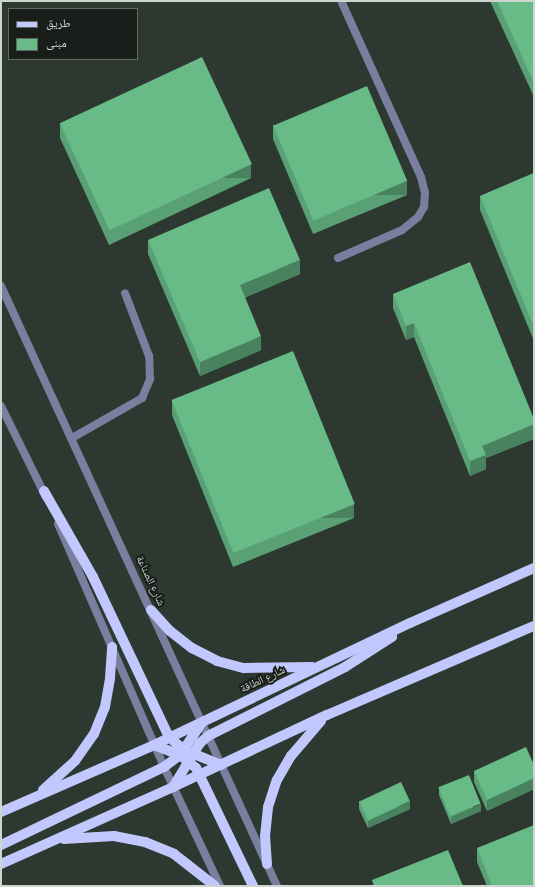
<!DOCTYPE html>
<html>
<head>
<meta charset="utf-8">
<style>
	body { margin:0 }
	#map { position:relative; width:535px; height:887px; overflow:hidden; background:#2d3831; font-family:Figtree,"Noto Naskh Arabic",sans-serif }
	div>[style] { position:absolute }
	.service>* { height:8px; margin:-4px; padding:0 4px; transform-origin:4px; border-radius:4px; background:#7a7e9f }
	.tertiary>* { height:8px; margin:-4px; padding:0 4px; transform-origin:4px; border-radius:4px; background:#7a7e9f }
	.primary>* { height:10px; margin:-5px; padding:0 5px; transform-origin:5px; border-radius:5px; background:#c1c8fe }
	.wall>* { inset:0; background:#59a074 }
	.shaded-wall>* { inset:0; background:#49825e; transform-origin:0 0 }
	.building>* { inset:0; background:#68ba87; transform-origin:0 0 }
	span { translate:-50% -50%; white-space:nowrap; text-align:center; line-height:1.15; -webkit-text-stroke:4px #191e1b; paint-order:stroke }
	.street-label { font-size:11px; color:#ced4cf }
	.frame { position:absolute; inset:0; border:2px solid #ced4cf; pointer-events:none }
	.legend { position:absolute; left:8px; top:8px; width:130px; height:52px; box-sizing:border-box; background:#191e1b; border:1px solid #616763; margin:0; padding:5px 7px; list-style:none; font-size:12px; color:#ced4cf }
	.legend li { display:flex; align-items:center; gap:8px; height:20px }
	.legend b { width:20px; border:1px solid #616763 }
</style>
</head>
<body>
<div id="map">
	<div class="service">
		<i style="left:338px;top:258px;width:70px;rotate:-23.6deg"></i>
		<i style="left:402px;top:230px;width:21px;rotate:-39deg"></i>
		<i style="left:418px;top:217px;width:12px;rotate:-59deg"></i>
		<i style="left:424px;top:207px;width:14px;rotate:-86deg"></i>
		<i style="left:425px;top:193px;width:16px;rotate:-104deg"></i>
		<i style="left:421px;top:177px;width:193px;rotate:-114.4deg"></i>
		<i style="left:72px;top:438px;width:81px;rotate:-29.7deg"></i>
		<i style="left:142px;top:398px;width:21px;rotate:-67deg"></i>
		<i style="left:150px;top:379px;width:23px;rotate:-92deg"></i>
		<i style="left:149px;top:356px;width:67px;rotate:-110.9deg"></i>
	</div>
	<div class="tertiary">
		<i style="left:1px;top:286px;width:660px;rotate:65.3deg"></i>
		<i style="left:1px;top:406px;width:102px;rotate:63.7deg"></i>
		<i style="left:58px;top:524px;width:265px;rotate:66.4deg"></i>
		<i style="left:164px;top:767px;width:132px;rotate:64.8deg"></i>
	</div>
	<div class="primary">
		<i style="left:44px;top:491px;width:99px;rotate:60.3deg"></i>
		<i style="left:93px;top:577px;width:177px;rotate:64.6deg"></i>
		<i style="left:169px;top:737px;width:20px;rotate:41deg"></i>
		<i style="left:184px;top:750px;width:40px;rotate:22deg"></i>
		<i style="left:151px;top:610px;width:28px;rotate:48deg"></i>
		<i style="left:170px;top:631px;width:28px;rotate:38deg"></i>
		<i style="left:192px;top:648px;width:28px;rotate:27deg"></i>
		<i style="left:217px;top:661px;width:28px;rotate:15deg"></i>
		<i style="left:244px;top:668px;width:68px;rotate:-0.8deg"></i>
		<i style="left:154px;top:745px;width:28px;rotate:21deg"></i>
		<i style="left:180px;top:755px;width:21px;rotate:39deg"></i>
		<i style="left:196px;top:768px;width:131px;rotate:64.2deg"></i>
		<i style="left:173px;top:787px;width:52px;rotate:-58.5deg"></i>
		<i style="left:200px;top:743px;width:11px;rotate:-41deg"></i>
		<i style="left:208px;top:736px;width:153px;rotate:-26.7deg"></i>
		<i style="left:345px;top:667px;width:56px;rotate:-32.6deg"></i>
		<i style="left:43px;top:790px;width:43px;rotate:-42.2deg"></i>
		<i style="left:75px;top:761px;width:33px;rotate:-55deg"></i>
		<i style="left:94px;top:734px;width:29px;rotate:-68deg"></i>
		<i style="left:105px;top:707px;width:29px;rotate:-80deg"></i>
		<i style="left:110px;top:678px;width:31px;rotate:-86deg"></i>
		<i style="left:1px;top:812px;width:167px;rotate:-23.6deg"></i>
		<i style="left:154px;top:745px;width:284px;rotate:-25.5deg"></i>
		<i style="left:410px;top:623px;width:136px;rotate:-23.9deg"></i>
		<i style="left:64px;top:839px;width:50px;rotate:-3.4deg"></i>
		<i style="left:114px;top:836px;width:32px;rotate:11deg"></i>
		<i style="left:145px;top:842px;width:31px;rotate:22deg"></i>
		<i style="left:174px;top:854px;width:52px;rotate:38deg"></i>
		<i style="left:1px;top:845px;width:181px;rotate:-25.6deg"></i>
		<i style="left:164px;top:767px;width:20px;rotate:-37deg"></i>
		<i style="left:180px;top:755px;width:40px;rotate:-56deg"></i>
		<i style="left:1px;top:864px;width:188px;rotate:-24.1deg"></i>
		<i style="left:173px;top:787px;width:170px;rotate:-25.1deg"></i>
		<i style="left:327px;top:715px;width:225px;rotate:-23.3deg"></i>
		<i style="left:267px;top:864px;width:28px;rotate:-94deg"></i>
		<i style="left:265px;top:836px;width:29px;rotate:-84deg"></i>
		<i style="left:268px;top:807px;width:28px;rotate:-72deg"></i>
		<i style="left:277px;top:780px;width:28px;rotate:-60deg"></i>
		<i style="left:291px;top:756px;width:46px;rotate:-49.4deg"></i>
	</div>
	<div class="wall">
		<i style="clip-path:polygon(490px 1px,534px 1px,534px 97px)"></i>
		<i style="clip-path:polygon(60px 124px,251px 178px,109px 245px,60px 138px)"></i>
		<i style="clip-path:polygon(273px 125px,407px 195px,313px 234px,273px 139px)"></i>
		<i style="clip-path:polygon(534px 173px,534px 341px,480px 210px,480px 196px)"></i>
		<i style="clip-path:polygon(148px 240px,300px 274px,245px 297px,261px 350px,200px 376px,148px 254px)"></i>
		<i style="clip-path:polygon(393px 294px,534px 419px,534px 439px,486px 458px,486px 469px,470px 476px,414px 337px,406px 340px,393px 308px)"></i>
		<i style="clip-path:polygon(172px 401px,354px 518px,233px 567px,172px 415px)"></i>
		<i style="clip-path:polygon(534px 765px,534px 789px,487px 811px,474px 782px,474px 771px)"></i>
		<i style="clip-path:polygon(439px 788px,481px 811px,451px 824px,439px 795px)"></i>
		<i style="clip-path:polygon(359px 801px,410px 809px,368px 828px,359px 809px)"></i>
		<i style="clip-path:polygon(477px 848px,534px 886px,487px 886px,477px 862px)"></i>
	</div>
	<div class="shaded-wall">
		<i style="left:251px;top:164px;width:14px;height:157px;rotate:90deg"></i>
		<i style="left:407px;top:181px;width:14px;height:102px;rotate:90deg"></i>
		<i style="clip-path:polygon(300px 260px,300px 274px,240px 300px,240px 285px)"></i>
		<i style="clip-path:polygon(414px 323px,414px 337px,406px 340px,406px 326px)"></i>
		<i style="clip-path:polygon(261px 336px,261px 350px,200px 376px,200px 362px)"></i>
		<i style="clip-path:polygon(534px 424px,534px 439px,486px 458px,486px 469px,470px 476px,470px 461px,482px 446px)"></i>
		<i style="left:354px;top:504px;width:14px;height:131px;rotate:90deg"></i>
		<i style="clip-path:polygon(534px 778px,534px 789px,487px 811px,487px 800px)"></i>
		<i style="clip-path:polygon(410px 801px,410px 809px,368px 828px,368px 821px)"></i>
		<i style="clip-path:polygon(481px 804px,481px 811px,451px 824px,451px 817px)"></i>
	</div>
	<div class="building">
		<i style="clip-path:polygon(497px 1px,534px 1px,534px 83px)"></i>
		<i style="left:202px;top:57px;width:118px;height:157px;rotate:65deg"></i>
		<i style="left:367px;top:86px;width:103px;height:102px;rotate:67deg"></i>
		<i style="clip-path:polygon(534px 173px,534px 327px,480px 196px)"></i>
		<i style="clip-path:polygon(269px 188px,300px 260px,240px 285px,261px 336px,200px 362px,148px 240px)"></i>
		<i style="clip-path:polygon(470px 262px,534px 419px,534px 424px,482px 446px,486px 455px,470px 461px,414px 323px,406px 326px,393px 294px)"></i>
		<i style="left:293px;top:351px;width:165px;height:131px;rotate:68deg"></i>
		<i style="clip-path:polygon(526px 747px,534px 765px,534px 778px,487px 800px,474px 771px)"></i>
		<i style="left:469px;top:775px;width:31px;height:33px;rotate:68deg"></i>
		<i style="left:401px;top:782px;width:21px;height:46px;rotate:65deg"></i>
		<i style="clip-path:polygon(534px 825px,534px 886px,492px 886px,477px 848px)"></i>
		<i style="clip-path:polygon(448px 850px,463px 886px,374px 886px,372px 880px)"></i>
	</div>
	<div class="street-label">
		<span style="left:150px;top:581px;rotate:65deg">شارع الصناعة</span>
		<span style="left:263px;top:680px;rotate:-25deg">شارع الطاقة</span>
	</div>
	<div class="frame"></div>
	<ul class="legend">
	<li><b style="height:5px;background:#c1c8fe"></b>طريق</li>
	<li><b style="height:11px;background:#68ba87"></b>مبنى</li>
	</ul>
</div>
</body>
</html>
